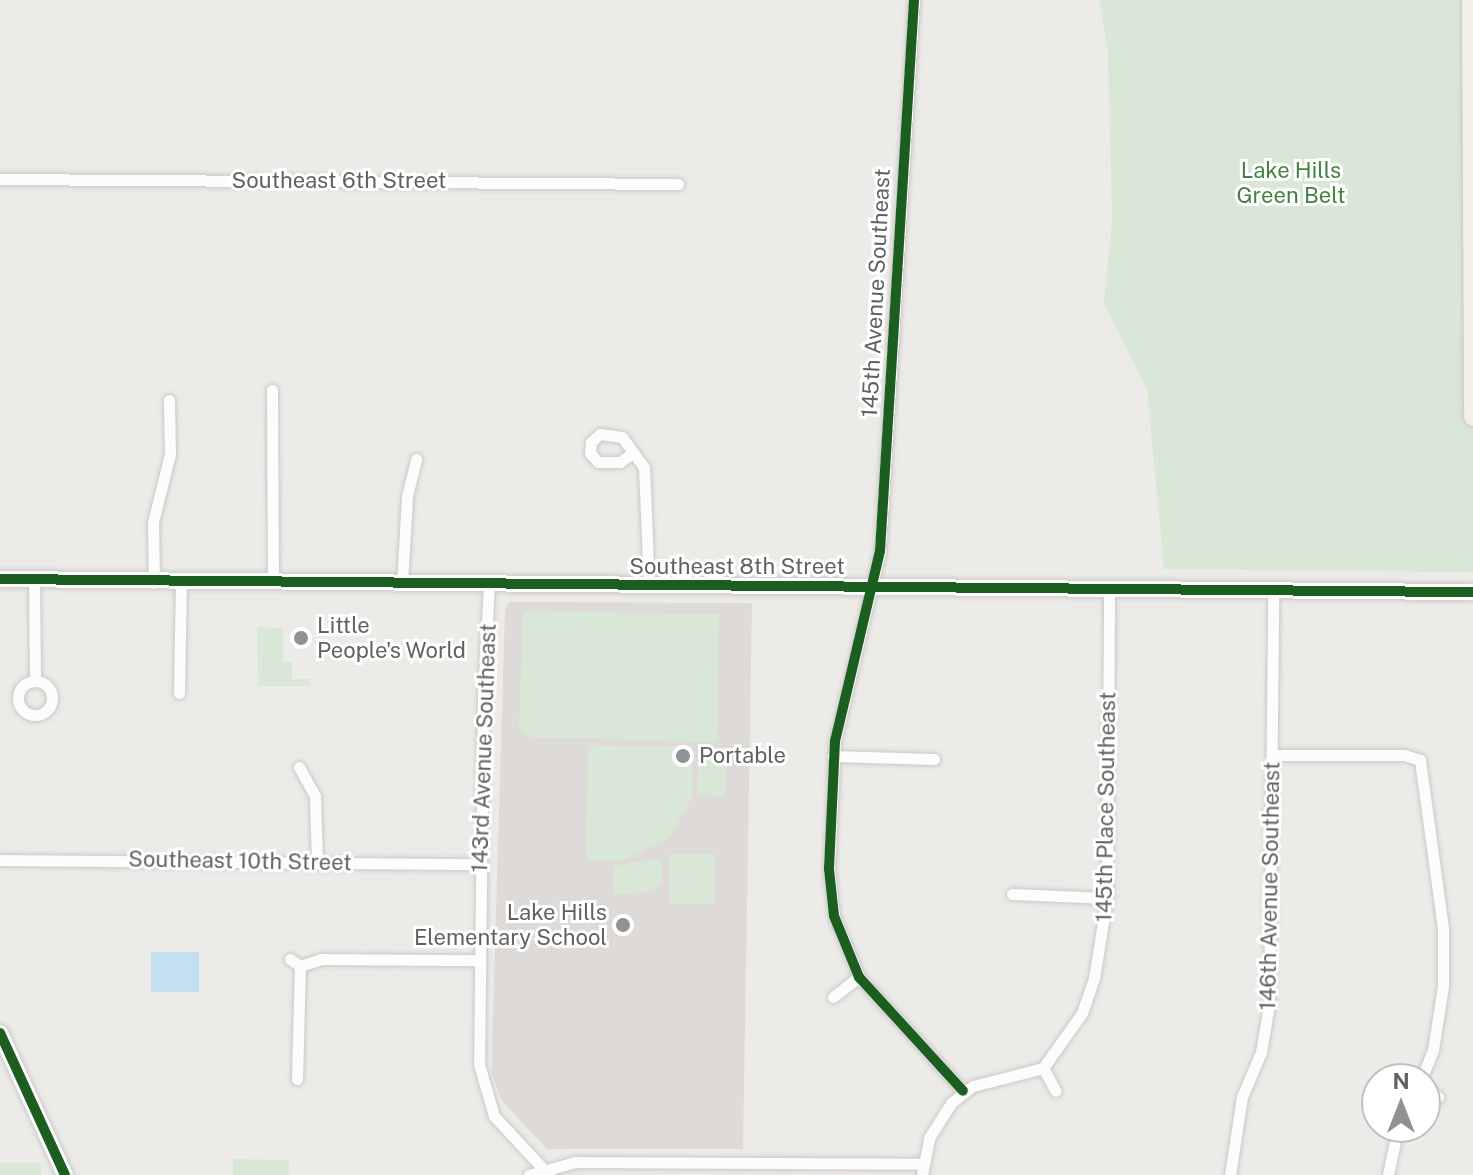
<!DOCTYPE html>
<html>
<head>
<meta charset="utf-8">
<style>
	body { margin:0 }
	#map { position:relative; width:1473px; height:1175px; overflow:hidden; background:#edebe8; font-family:"Public Sans",sans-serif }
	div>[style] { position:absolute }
	.education>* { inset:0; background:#dddad7 }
	.green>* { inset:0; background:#d9e7d6; transform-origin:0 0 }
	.water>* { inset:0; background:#c3e0f1; transform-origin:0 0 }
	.roads { filter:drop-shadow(0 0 2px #cac9c8) drop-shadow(0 0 2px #cac9c8) }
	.street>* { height:11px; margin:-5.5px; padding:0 5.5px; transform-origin:5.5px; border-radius:5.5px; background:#fcfcfc }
	.street>.ring { margin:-5.5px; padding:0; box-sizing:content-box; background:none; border:11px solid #fcfcfc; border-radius:50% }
	.secondary>* { height:16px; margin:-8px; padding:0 8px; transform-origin:8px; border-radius:8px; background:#fcfcfc }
	.primary>* { height:18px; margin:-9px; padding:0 9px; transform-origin:9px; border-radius:9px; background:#f2efe9 }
	.cycleway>* { height:10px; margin:-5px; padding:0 5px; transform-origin:5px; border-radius:5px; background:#1b5e20 }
	.dots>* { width:22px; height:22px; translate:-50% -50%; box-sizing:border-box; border:4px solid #fff; border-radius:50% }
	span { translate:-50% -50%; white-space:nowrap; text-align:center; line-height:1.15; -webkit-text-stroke:6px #fff; paint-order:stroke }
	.park-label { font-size:22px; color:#438241 }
	.street-label { font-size:22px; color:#5e6265 }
	.poi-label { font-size:22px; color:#5e6265 }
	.left { translate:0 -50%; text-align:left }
	.right { translate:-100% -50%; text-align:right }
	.north { position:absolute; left:1361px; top:1063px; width:80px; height:80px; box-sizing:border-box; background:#fff; border:2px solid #bfc0c1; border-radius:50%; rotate:0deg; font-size:22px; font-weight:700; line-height:32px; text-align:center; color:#5e6265 }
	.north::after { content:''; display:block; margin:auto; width:28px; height:36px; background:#909293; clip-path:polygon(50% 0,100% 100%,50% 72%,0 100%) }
</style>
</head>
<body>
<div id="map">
	<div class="education">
		<i style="clip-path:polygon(509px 602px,752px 603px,743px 1149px,547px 1149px,502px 1101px,492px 1074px,492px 1046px,505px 611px)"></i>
	</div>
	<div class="green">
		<i style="clip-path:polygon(1099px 0,1473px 0,1473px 572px,1164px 569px,1147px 389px,1104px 303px,1112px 221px,1108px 52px)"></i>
		<i style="clip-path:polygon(523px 611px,719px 614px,717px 742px,528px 737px,519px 729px)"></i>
		<i style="clip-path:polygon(257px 627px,283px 628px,283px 661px,292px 662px,292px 679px,310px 679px,310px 686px,258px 686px)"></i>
		<i style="clip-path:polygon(588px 745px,693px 746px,692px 797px,669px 839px,624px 860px,586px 860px)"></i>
		<i style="left:698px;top:753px;width:29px;height:42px;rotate:2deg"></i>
		<i style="left:669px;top:854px;width:46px;height:50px"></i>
		<i style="clip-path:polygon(649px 860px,662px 860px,662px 883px,654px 891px,613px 895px,613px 866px)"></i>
		<i style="left:233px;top:1159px;width:56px;height:16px;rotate:1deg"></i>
		<i style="left:0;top:1163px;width:41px;height:12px"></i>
	</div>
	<div class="water">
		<i style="left:199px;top:952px;width:40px;height:48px;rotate:90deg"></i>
	</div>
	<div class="roads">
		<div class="street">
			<i style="left:914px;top:0;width:552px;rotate:93.53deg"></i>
			<i style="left:880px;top:551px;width:195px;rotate:103.3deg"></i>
			<i style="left:835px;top:741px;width:128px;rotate:92.7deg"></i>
			<i style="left:829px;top:869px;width:47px;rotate:83.9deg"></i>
			<i style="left:834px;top:916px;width:66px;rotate:67.7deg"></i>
			<i style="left:859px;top:977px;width:154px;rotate:47.6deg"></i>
			<i style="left:0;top:179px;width:678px;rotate:0.42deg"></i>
			<i style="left:272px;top:390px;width:193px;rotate:89.7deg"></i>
			<i style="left:631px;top:454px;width:14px;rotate:144deg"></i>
			<i style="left:620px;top:462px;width:22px;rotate:180deg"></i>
			<i style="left:598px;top:462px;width:12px;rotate:-132deg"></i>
			<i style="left:590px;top:453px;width:11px;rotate:-85deg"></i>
			<i style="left:591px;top:442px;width:12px;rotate:-42deg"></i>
			<i style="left:600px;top:434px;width:22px;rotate:8deg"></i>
			<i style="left:622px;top:437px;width:37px;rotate:54deg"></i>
			<i style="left:644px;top:467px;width:120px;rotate:87.6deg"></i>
			<i style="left:34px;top:580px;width:101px;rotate:89.4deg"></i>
			<i style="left:154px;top:583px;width:61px;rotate:-90.9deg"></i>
			<i style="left:153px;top:522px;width:70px;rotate:-76deg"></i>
			<i style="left:170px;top:454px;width:54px;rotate:-91.1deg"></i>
			<i style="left:402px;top:584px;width:88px;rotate:-86.7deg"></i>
			<i style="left:407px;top:496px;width:38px;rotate:-76deg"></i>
			<i style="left:489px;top:585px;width:110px;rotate:93.1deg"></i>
			<i style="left:483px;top:695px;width:369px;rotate:90.6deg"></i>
			<i style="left:479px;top:1064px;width:54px;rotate:73.9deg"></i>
			<i style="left:494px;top:1116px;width:81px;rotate:47deg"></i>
			<i class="ring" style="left:18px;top:681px;width:23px;height:23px"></i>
			<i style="left:179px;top:693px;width:110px;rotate:-89deg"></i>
			<i style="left:1273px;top:755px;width:131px"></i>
			<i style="left:1404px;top:755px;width:17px;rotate:17deg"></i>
			<i style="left:833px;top:756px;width:101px;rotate:1.7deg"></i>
			<i style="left:1420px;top:760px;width:171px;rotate:82.2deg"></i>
			<i style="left:1443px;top:929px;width:57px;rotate:90deg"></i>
			<i style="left:1443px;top:986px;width:65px;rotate:98.9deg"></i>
			<i style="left:1433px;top:1050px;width:31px;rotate:112deg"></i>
			<i style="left:299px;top:767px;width:33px;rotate:61deg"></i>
			<i style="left:315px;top:796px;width:67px;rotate:88.3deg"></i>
			<i style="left:0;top:860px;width:480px;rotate:0.5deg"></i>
			<i style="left:1012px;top:894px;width:95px;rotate:2.4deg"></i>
			<i style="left:290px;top:959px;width:12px;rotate:35deg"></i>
			<i style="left:300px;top:966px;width:22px;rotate:-18deg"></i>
			<i style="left:321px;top:959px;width:157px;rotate:0.4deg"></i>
			<i style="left:833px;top:997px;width:33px;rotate:-38deg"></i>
			<i style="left:1043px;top:1068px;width:26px;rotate:61deg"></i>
			<i style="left:297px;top:1079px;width:113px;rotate:-88.5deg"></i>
			<i style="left:1425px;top:1090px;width:15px;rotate:28deg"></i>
			<i style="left:529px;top:1175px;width:48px;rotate:-15.8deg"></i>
			<i style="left:575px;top:1162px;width:345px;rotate:0.3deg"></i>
			<i style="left:922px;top:1175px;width:38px;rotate:-79deg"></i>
			<i style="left:929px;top:1138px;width:41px;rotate:-57.8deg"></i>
			<i style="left:951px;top:1103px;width:28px;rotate:-38deg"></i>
			<i style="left:973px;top:1086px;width:72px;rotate:-14.4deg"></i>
			<i style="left:1043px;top:1068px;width:67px;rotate:-54.7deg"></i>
			<i style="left:1082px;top:1013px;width:37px;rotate:-71deg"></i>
			<i style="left:1094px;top:978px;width:81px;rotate:-80.8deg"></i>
			<i style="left:1107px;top:898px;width:308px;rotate:-89.6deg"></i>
			<i style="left:1230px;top:1175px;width:79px;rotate:-81.3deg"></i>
			<i style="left:1242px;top:1097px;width:49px;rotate:-67.1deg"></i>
			<i style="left:1261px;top:1052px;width:48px;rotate:-80.3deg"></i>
			<i style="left:1269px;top:1005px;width:414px;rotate:-89.4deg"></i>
			<i style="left:1388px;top:1175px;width:49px;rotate:-78.2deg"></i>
		</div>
		<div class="secondary">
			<i style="left:0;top:579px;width:1473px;rotate:0.51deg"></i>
			<i style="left:0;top:1033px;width:156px;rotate:65.4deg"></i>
		</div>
		<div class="primary">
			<i style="left:1471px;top:0;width:417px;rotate:89.7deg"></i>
		</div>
	</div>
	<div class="cycleway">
		<i style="left:914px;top:0;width:552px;rotate:93.53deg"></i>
		<i style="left:880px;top:551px;width:195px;rotate:103.3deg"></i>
		<i style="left:835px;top:741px;width:128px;rotate:92.7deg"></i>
		<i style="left:829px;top:869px;width:47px;rotate:83.9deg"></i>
		<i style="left:834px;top:916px;width:66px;rotate:67.7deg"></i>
		<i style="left:859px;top:977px;width:154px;rotate:47.6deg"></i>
		<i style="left:0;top:579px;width:1473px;rotate:0.51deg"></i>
		<i style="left:0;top:1033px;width:156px;rotate:65.4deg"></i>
	</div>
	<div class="dots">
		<i style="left:301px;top:638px;background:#909293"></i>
		<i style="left:683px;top:756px;background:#909293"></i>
		<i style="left:623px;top:925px;background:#909293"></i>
	</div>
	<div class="park-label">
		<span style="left:1291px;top:183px">Lake Hills<br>Green Belt</span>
	</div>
	<div class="street-label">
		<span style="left:339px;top:181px">Southeast 6th Street</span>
		<span style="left:876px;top:293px;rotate:-87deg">145th Avenue Southeast</span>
		<span style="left:737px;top:567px">Southeast 8th Street</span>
		<span style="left:484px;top:748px;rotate:-88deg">143rd Avenue Southeast</span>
		<span style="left:1106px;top:807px;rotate:-89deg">145th Place Southeast</span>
		<span style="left:240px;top:861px;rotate:1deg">Southeast 10th Street</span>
		<span style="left:1270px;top:886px;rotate:-89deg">146th Avenue Southeast</span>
	</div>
	<div class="poi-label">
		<span class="left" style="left:317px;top:638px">Little<br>People's World</span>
		<span class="left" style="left:699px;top:756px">Portable</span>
		<span class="right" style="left:607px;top:925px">Lake Hills<br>Elementary School</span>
	</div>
	<div class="north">N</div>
</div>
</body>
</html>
